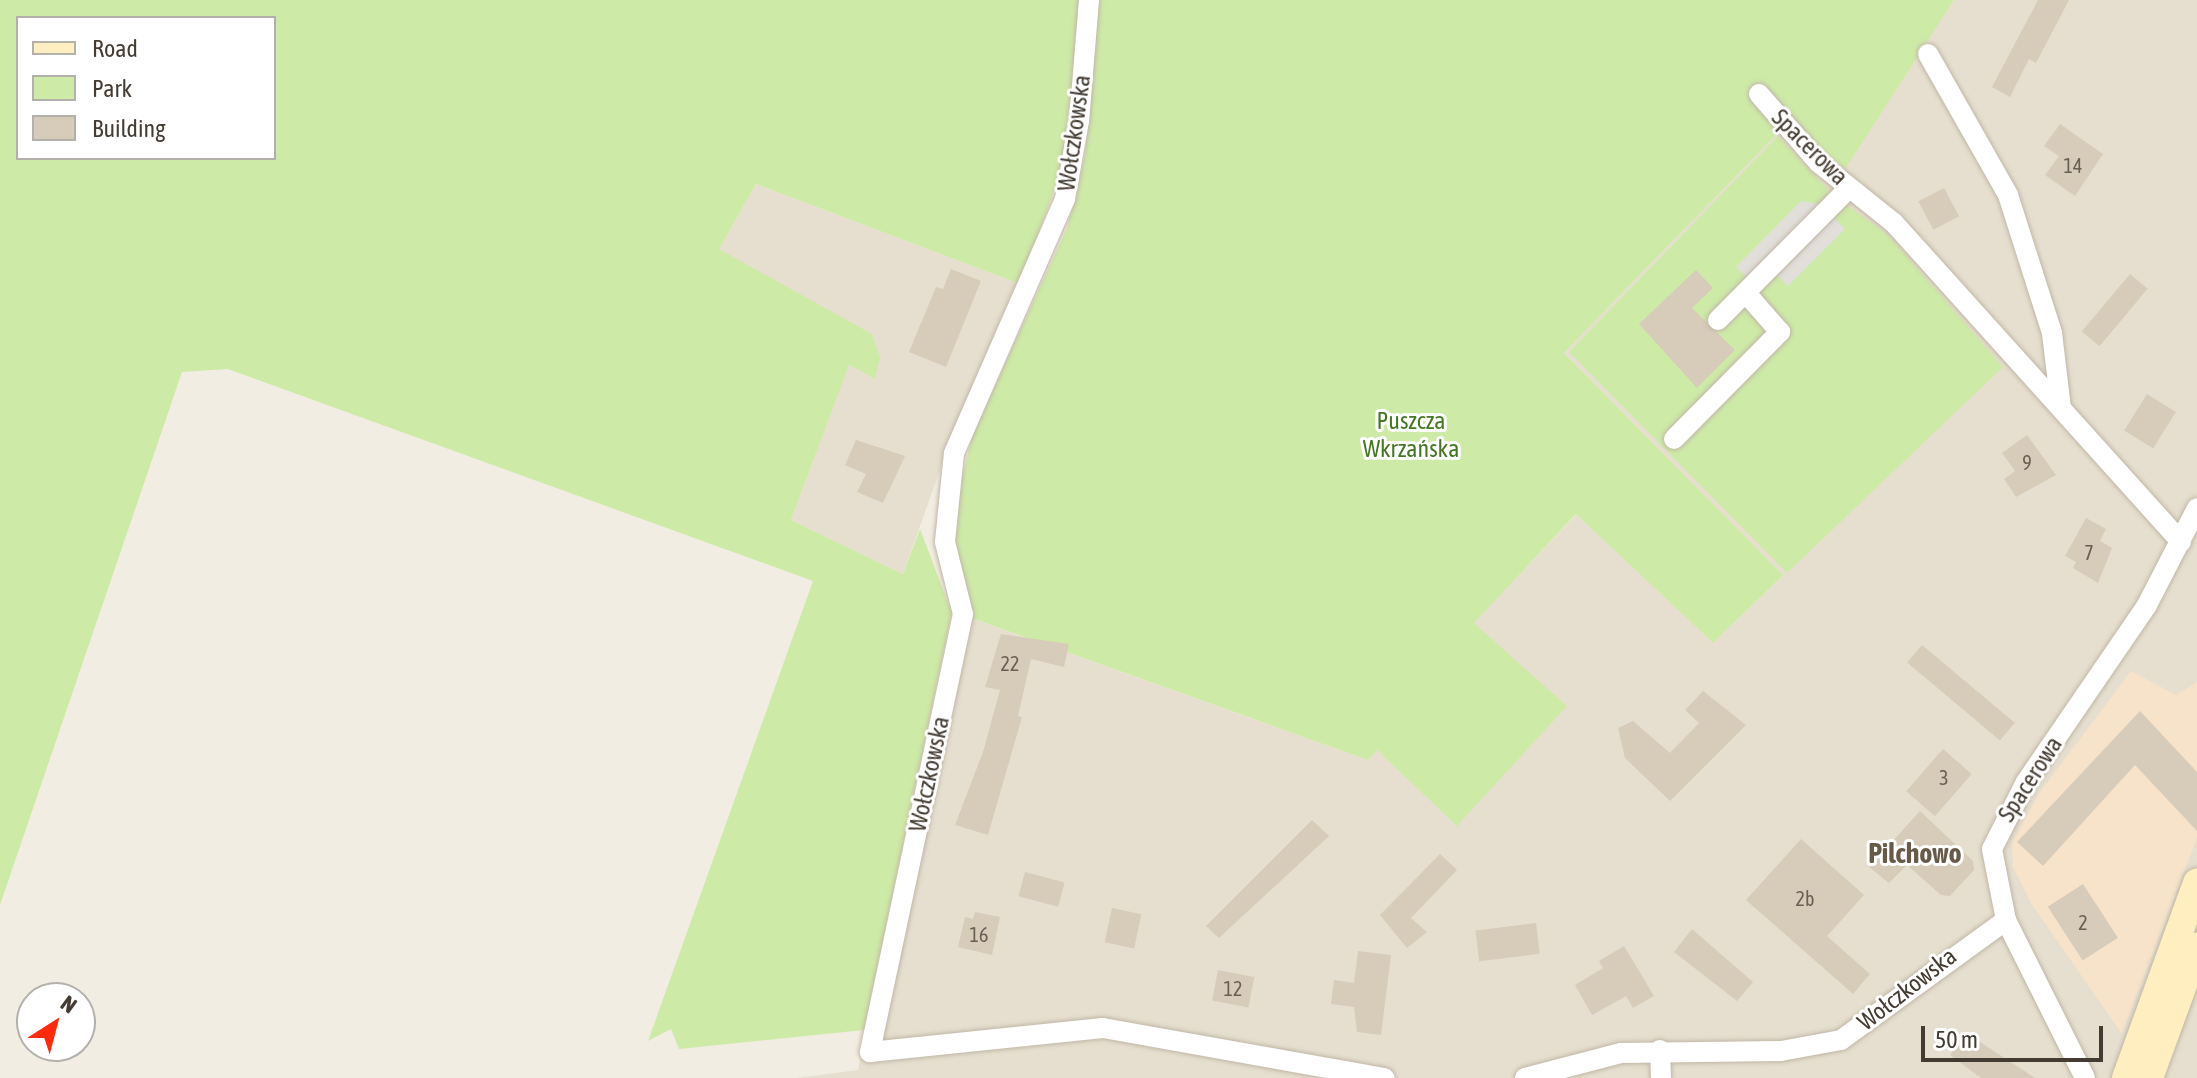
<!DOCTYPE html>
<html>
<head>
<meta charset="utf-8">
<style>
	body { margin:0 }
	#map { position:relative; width:2197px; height:1078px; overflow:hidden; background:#f2ede2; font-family:"Asap Condensed",sans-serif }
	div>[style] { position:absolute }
	.residential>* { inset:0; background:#e6dfcf }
	.commercial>* { inset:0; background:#f6e3ca }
	.green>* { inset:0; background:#ceeaa7 }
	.parking>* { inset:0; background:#e2dfdb }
	.building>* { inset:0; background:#d7cbba; transform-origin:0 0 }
	.roads { filter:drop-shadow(0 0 2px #c1b7a7) drop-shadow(0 0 2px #c1b7a7) }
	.street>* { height:20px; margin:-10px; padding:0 10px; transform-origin:10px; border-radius:10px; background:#fff }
	.secondary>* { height:28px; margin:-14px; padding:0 14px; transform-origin:14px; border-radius:14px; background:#ffeebf }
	span { translate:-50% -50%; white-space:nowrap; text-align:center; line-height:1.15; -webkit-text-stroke:6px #fff; paint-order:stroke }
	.number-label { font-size:20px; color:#696054 }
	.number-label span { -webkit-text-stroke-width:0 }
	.street-label { font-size:24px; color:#443c32 }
	.park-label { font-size:24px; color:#467823 }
	.quarter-label { font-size:28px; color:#675a49; font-weight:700 }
	.legend { position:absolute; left:16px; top:16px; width:260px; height:144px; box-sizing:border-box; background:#fff; border:2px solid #b4b1ad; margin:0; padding:10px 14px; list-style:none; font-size:24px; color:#443c32 }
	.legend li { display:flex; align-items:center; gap:16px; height:40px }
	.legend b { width:40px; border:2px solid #b4b1ad }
	.north { position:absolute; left:16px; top:982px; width:80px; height:80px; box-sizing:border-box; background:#fff; border:2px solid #b4b1ad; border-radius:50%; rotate:36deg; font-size:22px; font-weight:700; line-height:32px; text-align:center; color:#443c32 }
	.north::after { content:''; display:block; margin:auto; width:28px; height:36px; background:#ff290c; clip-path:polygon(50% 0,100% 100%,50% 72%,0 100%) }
	.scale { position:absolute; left:1921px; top:1026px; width:182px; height:36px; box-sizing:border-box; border:4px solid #443c32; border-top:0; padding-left:10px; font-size:24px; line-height:28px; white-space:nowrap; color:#443c32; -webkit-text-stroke:6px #fff; paint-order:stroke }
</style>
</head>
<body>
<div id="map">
	<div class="residential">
		<i style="clip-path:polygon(1954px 0,2197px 0,2197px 1078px,797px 1078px,858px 1070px,954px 619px,951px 611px,1368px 760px,1473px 623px,1577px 514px,1713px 643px,1783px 575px,1564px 353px,1780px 131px,1807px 136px,1844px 169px)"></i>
		<i style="clip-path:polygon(756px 184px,1020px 284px,956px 425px,903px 574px,791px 520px,849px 364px,875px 378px,719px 249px)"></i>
	</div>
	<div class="commercial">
		<i style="clip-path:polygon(2131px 671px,2176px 695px,2197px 682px,2197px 838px,2122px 1034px,2031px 903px,2013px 867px,2012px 843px,2040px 792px)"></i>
	</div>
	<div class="green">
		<i style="clip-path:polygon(evenodd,0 0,1083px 0,1060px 174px,1020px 284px,756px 184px,719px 249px,872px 334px,880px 358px,875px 379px,849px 365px,791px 520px,903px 574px,920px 529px,950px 608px,956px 505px,972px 436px,1067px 228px,1085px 155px,1099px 0,1954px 0,1845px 169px,1807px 136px,1780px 131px,1564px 353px,1783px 575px,1713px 643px,1576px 514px,1474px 623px,1567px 706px,1457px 826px,1377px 750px,1368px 760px,952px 611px,864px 1030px,679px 1049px,671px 1029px,648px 1041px,813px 581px,228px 369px,182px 372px,0 905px,0 0,18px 18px,274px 18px,274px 158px,18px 158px,18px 18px)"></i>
		<i style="clip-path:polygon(1778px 136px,1832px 194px,1888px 235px,2003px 367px,1787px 573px,1569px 352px)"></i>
	</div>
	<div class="parking">
		<i style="clip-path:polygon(1801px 201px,1820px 204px,1845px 229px,1788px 286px,1777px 275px,1747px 278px,1736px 267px)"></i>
	</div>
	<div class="building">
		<i style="clip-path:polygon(2038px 0,2069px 0,2036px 63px,2029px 59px,2010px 97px,1992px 87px)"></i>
		<i style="clip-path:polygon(2060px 124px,2103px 154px,2075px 196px,2045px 175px,2059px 156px,2044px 146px)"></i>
		<i style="left:1944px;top:188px;width:32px;height:29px;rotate:62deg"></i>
		<i style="clip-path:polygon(951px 269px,981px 281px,946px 367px,909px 352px,936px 287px,943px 289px)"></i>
		<i style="clip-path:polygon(1696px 270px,1713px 288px,1692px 308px,1735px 350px,1697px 388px,1639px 324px)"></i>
		<i style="left:2130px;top:274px;width:23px;height:75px;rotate:40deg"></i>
		<i style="left:2147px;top:394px;width:34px;height:43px;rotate:32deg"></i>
		<i style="clip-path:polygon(2027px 435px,2056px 475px,2016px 497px,2004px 479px,2015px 471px,2002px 453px)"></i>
		<i style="clip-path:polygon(856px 440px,905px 456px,883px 503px,857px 492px,866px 474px,845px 465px)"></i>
		<i style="clip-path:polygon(2086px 518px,2106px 529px,2100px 541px,2112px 548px,2098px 583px,2073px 568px,2076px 562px,2065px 556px)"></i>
		<i style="clip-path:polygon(1001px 634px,1069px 644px,1064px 667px,1031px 659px,1018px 716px,1022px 717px,988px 835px,955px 825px,983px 752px,1000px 690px,985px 687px)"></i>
		<i style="left:1922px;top:645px;width:121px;height:23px;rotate:40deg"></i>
		<i style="clip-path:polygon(1703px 691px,1746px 725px,1670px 801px,1625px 758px,1618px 728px,1633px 721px,1670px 753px,1699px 723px,1685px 710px)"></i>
		<i style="clip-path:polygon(2140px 711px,2197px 772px,2197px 831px,2135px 765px,2043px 866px,2017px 842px)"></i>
		<i style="left:1943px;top:749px;width:38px;height:56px;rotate:41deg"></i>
		<i style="clip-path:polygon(1920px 811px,1973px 861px,1974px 870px,1950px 896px,1941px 895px,1907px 865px,1889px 883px,1869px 867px)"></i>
		<i style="clip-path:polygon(1312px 820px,1329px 836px,1219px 938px,1206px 926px)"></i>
		<i style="clip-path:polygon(1801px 839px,1864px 895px,1827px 936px,1870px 974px,1853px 994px,1746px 900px)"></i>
		<i style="clip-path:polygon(1440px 854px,1457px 870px,1411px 918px,1427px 932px,1407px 948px,1380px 915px)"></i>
		<i style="left:1025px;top:872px;width:41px;height:25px;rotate:15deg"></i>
		<i style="left:2083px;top:884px;width:64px;height:42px;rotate:57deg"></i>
		<i style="left:1112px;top:908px;width:30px;height:35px;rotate:12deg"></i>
		<i style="clip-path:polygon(975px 912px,1000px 917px,992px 955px,958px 947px,965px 917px,973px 919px)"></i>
		<i style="left:1536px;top:923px;width:31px;height:61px;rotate:83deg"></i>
		<i style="clip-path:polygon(1692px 929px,1753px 982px,1737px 1001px,1674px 952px)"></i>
		<i style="clip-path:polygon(1624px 946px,1654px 996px,1633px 1008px,1626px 996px,1592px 1015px,1575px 985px,1603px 968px,1599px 961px)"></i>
		<i style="clip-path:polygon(1358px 951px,1391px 955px,1381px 1035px,1357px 1032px,1354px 1007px,1331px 1004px,1334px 980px,1354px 983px)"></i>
		<i style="left:1218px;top:970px;width:37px;height:31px;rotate:11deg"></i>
		<i style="clip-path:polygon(1965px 1033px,1980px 1042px,2035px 1078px,1981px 1078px,1950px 1055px)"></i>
	</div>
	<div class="roads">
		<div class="street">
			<i style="left:1089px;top:0;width:121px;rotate:94.7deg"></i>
			<i style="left:1079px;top:121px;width:79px;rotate:100.2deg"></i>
			<i style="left:1065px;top:199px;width:277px;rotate:113.6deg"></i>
			<i style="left:954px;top:453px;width:89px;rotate:95.8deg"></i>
			<i style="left:945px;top:542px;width:74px;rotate:76deg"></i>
			<i style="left:963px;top:614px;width:448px;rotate:102deg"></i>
			<i style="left:870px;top:1052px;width:234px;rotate:-5.9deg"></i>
			<i style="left:1103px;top:1028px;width:286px;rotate:10.1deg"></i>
			<i style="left:1928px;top:54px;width:162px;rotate:60.4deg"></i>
			<i style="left:2008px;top:195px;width:145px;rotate:72.3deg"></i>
			<i style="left:2052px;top:333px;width:76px;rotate:83.2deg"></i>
			<i style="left:1759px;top:94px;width:91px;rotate:49deg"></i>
			<i style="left:1819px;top:163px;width:96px;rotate:38.7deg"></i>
			<i style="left:1894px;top:223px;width:429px;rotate:48deg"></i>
			<i style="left:1718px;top:320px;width:186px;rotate:-45.2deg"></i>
			<i style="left:1674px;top:439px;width:151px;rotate:-45.3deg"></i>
			<i style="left:1780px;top:332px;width:52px;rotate:-131.1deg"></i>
			<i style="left:1660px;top:1050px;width:28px;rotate:88deg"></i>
			<i style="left:1525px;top:1078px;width:99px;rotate:-14.6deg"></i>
			<i style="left:1621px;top:1053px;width:160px;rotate:-0.7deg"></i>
			<i style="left:1781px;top:1051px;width:61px;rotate:-10.4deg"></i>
			<i style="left:1841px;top:1040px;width:204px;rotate:-36deg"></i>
			<i style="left:2085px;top:1078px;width:177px;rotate:-116.6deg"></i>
			<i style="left:2006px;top:920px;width:72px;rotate:-101.2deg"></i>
			<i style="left:1992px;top:849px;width:75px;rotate:-63.1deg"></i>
			<i style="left:2026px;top:782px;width:214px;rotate:-55.6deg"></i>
			<i style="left:2147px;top:605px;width:109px;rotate:-62.7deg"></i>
		</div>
		<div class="secondary">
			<i style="left:2126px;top:1078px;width:208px;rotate:-70deg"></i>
			<i style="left:2149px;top:1078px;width:140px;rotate:-69.9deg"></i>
		</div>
	</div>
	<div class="number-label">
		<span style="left:2073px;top:165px">14</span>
		<span style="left:2027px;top:462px">9</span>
		<span style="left:2089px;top:552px">7</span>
		<span style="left:1010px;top:663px">22</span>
		<span style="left:1944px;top:777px">3</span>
		<span style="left:1805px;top:898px">2b</span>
		<span style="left:2083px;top:922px">2</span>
		<span style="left:979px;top:934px">16</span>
		<span style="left:1233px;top:988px">12</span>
	</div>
	<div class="street-label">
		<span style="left:1074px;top:133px;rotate:-82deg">Wołczkowska</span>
		<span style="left:1810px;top:147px;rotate:45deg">Spacerowa</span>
		<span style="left:929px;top:774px;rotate:-78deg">Wołczkowska</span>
		<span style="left:2030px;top:779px;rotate:-57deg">Spacerowa</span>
		<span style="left:1907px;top:989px;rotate:-38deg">Wołczkowska</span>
	</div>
	<div class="park-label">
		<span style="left:1411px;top:435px">Puszcza<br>Wkrzańska</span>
	</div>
	<div class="quarter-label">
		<span style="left:1915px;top:853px">Pilchowo</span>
	</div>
	<ul class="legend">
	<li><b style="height:10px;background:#ffeebf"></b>Road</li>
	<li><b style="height:22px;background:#ceeaa7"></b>Park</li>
	<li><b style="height:22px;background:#d7cbba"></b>Building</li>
	</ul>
	<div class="north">N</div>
	<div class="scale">50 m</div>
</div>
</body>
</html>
